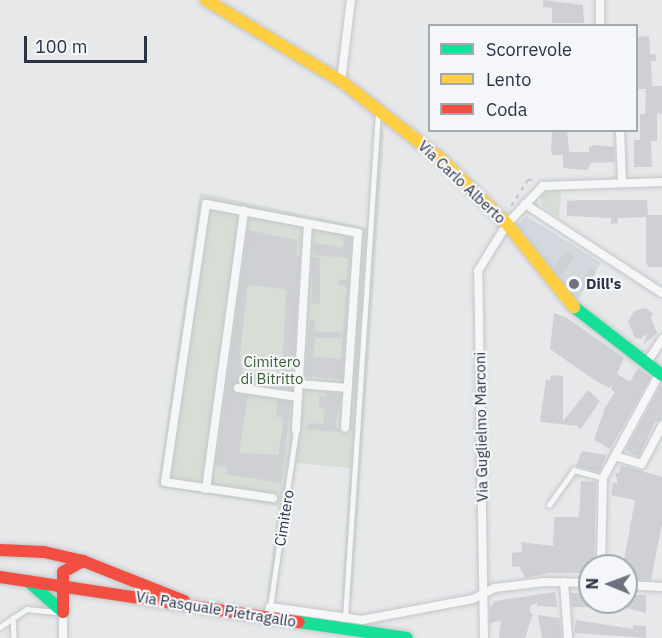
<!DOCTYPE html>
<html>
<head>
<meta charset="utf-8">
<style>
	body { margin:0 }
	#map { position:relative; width:662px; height:638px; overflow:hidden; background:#e6e8ea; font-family:"IBM Plex Sans",sans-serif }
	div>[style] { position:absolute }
	.built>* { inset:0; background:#d4d7dd }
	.green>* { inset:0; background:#d6ded6 }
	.building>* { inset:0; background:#ced0d3; transform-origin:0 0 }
	.path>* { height:1.5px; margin-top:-0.75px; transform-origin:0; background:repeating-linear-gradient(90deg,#c5c6ca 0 4.5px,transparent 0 9px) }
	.roads { filter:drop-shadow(0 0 2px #c4c6c8) drop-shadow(0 0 2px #c4c6c8) }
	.lane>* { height:4.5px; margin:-2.25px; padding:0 2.25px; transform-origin:2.25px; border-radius:2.25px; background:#f5f6f7 }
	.street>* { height:8px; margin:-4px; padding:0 4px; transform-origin:4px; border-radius:4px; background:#f5f6f7 }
	.fast>* { height:12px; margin:-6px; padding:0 6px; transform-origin:6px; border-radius:6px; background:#16e098 }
	.slow>* { height:12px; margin:-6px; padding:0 6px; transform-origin:6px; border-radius:6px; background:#ffcf43 }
	.jam>* { height:12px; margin:-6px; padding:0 6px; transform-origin:6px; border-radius:6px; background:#f24e42 }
	.dots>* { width:16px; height:16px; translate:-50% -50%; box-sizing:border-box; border:3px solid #f4f6f9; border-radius:50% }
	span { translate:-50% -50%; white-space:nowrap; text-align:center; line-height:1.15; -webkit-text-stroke:4.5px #f4f6f9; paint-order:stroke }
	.street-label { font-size:15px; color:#2b3445 }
	.poi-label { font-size:15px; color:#2b3445; font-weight:700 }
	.left { translate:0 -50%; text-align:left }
	.park-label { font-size:15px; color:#3f6138 }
	.legend { position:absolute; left:428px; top:24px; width:210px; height:108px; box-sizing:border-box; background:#f4f6f9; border:2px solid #a4a8b1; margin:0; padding:8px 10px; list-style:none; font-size:18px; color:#2b3445 }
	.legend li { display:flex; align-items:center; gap:12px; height:30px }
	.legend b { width:30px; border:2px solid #a4a8b1 }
	.north { position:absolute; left:578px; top:554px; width:60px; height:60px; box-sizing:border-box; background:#f4f6f9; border:2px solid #a4a8b1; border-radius:50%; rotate:271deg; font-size:16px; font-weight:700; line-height:24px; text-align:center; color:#2b3445 }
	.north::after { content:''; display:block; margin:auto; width:21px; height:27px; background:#6c737f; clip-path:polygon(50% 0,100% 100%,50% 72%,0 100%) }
	.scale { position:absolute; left:24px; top:36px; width:123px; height:27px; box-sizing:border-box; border:3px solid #2b3445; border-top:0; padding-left:8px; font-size:18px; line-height:21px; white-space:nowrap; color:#2b3445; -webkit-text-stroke:4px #f4f6f9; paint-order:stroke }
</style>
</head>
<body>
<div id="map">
	<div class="built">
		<i style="clip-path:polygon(526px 216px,601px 263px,575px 304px,516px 227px)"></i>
	</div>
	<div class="green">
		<i style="clip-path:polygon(376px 128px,384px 131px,352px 597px,342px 598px,350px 468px,296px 463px,276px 597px,267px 596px,278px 506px,158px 487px,200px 193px,367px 228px)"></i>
		<i style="clip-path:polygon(547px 191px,561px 191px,559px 218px,542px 206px,541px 196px)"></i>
	</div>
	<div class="building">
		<i style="clip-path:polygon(543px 0,583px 5px,584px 23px,552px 23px,552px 8px,543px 7px)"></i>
		<i style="clip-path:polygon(649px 36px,650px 54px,656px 54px,656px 61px,651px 61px,652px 86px,662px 86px,662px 114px,657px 113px,657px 141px,651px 141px,652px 167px,634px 167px,634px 140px,640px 140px,640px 114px,645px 114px,646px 89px,636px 89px,636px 37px)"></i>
		<i style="clip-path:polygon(552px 130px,567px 130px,569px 152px,589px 152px,589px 147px,596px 145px,614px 147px,615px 162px,591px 163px,587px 170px,563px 168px,563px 155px,553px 155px,551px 151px)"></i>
		<i style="clip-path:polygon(582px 200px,647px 200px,648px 215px,662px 215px,662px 267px,649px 267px,646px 263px,646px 217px,618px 218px,618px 223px,611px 224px,611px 218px,567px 216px,567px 201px)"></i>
		<i style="clip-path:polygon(evenodd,248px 230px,297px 240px,296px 256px,300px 256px,292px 390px,239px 382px,232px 388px,235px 393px,248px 396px,239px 453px,278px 455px,283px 426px,282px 417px,276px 417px,278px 400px,291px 402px,281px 483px,226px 474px,227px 467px,216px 466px,248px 230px,248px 285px,286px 289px,282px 379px,242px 373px,240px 354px,248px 285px)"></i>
		<i style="clip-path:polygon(344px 237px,351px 238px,342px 379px,306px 376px,309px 320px,316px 321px,315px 331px,342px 333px,341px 338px,315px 338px,313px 357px,341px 359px,347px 286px,338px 285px,339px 279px,347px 280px,348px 258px,314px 255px,315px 243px,343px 248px)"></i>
		<i style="clip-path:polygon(365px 240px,356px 380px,355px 380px)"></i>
		<i style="left:566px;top:250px;width:11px;height:22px;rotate:34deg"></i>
		<i style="left:312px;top:257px;width:8px;height:47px"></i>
		<i style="left:589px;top:268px;width:8px;height:17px;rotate:30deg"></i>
		<i style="clip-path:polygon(646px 308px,653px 314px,651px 318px,657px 333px,643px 345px,648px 332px,641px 339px,635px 338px,628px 322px,634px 311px)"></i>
		<i style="clip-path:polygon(554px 313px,567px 318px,624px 358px,617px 374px,630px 382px,638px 368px,651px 377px,610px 449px,594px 440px,605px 408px,615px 392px,611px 389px,613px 384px,609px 388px,593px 379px,550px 349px)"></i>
		<i style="clip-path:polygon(551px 375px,563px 376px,563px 421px,588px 390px,600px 401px,580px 430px,578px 426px,540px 422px,546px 380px,550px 381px)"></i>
		<i style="clip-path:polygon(662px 383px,662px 420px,655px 422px,639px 456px,631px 454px,626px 449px)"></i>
		<i style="clip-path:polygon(326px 393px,338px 394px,341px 398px,335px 425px,340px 432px,307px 429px,308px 423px,323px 424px,325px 409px,319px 408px,319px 396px,326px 397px)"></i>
		<i style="clip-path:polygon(582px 451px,607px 455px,599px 472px,576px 466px)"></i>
		<i style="clip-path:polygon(621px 465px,662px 477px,662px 524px,651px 580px,626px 579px,626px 566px,623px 566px,635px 500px,611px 495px,613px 483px,618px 483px,615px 473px,619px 473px)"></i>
		<i style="clip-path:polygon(581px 481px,596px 482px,594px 566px,590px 566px,590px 573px,549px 573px,525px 578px,519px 566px,512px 567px,512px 553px,522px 552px,521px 542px,553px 546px,554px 517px,579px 517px)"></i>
		<i style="clip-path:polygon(555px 592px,557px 607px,537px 606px,537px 603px,530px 606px,530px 613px,533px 614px,525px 638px,499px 638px,501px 621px,490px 623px,490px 608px,495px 601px)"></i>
		<i style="clip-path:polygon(571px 593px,590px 593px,590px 602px,626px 602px,626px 595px,646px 595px,646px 613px,627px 608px,572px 607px)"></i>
		<i style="clip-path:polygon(538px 615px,559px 618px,562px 638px,542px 638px)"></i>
		<i style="clip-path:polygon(576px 620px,633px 629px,633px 625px,646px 626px,646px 638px,574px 633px)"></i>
	</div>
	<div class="path">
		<i style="left:511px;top:206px;width:31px;rotate:-57deg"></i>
		<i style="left:528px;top:180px;width:9px;rotate:-6deg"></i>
	</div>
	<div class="roads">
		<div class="lane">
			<i style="left:549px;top:505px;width:43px;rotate:-54.5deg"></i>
			<i style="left:574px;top:470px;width:30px;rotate:15deg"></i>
			<i style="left:270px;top:607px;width:179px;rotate:-81.6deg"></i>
			<i style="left:13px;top:618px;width:20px;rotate:87deg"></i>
			<i style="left:345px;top:618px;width:507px;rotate:-86.27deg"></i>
			<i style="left:0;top:627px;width:32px;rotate:-34deg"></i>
			<i style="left:27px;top:609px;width:31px;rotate:6deg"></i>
		</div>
		<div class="street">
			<i style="left:600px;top:0;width:26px;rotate:90deg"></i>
			<i style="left:341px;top:81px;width:82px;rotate:-83deg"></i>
			<i style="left:620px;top:130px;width:53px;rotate:87.8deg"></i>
			<i style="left:525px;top:204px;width:163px;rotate:33deg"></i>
			<i style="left:646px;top:364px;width:30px;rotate:-57deg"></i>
			<i style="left:299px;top:384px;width:49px;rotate:4.7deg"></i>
			<i style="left:238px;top:388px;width:61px;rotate:8.5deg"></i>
			<i style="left:296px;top:430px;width:206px;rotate:-86.7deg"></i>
			<i style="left:615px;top:456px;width:28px;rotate:17deg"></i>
			<i style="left:642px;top:464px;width:43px;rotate:-62.2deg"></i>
			<i style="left:206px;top:489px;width:281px;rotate:-82.2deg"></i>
			<i style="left:273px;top:498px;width:109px;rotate:-171.6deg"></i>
			<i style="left:165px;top:482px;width:281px;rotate:-81.6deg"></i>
			<i style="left:206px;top:204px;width:155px;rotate:10.8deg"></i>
			<i style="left:358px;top:233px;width:195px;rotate:93.8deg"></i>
			<i style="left:601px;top:566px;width:88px;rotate:-88.7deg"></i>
			<i style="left:603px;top:478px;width:119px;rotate:-61.5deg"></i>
			<i style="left:564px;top:582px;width:56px;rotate:85.9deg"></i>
			<i style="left:626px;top:585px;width:36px;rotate:3deg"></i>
			<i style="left:268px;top:617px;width:10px;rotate:-79deg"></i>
			<i style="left:270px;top:607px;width:93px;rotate:8deg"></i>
			<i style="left:362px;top:620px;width:113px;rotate:-10.7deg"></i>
			<i style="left:473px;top:599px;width:25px;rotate:-27deg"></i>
			<i style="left:495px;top:588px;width:50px;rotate:-6.8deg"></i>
			<i style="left:545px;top:582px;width:45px;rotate:1.3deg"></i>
			<i style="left:63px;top:638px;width:26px;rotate:-90deg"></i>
			<i style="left:484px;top:638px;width:367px;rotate:-90.9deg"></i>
			<i style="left:478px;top:271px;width:55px;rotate:-58.3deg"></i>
			<i style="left:507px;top:224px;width:52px;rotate:-46.5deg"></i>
			<i style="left:543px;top:186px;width:119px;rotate:-1.9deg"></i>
		</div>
		<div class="fast">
			<i style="left:574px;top:307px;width:111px;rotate:37.7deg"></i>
			<i style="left:28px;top:581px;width:47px;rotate:41.5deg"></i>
			<i style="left:299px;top:622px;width:109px;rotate:8.4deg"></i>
		</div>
		<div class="slow">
			<i style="left:206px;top:0;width:157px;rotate:31deg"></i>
			<i style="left:341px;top:81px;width:128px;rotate:38deg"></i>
			<i style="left:442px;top:160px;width:91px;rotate:44.6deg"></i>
			<i style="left:507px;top:224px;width:107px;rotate:51.1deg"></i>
		</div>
		<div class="jam">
			<i style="left:0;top:550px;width:44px;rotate:2.6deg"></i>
			<i style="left:44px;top:552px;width:40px;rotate:13deg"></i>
			<i style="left:83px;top:561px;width:109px;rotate:21.6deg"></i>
			<i style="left:0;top:577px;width:302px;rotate:8.6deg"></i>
			<i style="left:63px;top:612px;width:40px;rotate:-90deg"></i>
			<i style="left:63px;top:572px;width:23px;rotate:-29deg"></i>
		</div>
	</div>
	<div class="dots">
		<i style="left:574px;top:284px;background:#6c737f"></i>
	</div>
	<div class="street-label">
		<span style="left:462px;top:182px;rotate:43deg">Via Carlo Alberto</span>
		<span style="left:481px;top:427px;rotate:-91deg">Via Guglielmo Marconi</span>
		<span style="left:284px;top:518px;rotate:-81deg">Cimitero</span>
		<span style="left:216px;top:609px;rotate:9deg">Via Pasquale Pietragallo</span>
	</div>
	<div class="poi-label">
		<span class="left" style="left:586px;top:284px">Dill's</span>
	</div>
	<div class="park-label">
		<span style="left:272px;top:370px">Cimitero<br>di Bitritto</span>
	</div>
	<ul class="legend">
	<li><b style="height:8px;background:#16e098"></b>Scorrevole</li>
	<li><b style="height:8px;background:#ffcf43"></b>Lento</li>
	<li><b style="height:8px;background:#f24e42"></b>Coda</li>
	</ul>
	<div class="north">N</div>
	<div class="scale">100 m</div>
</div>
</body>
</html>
